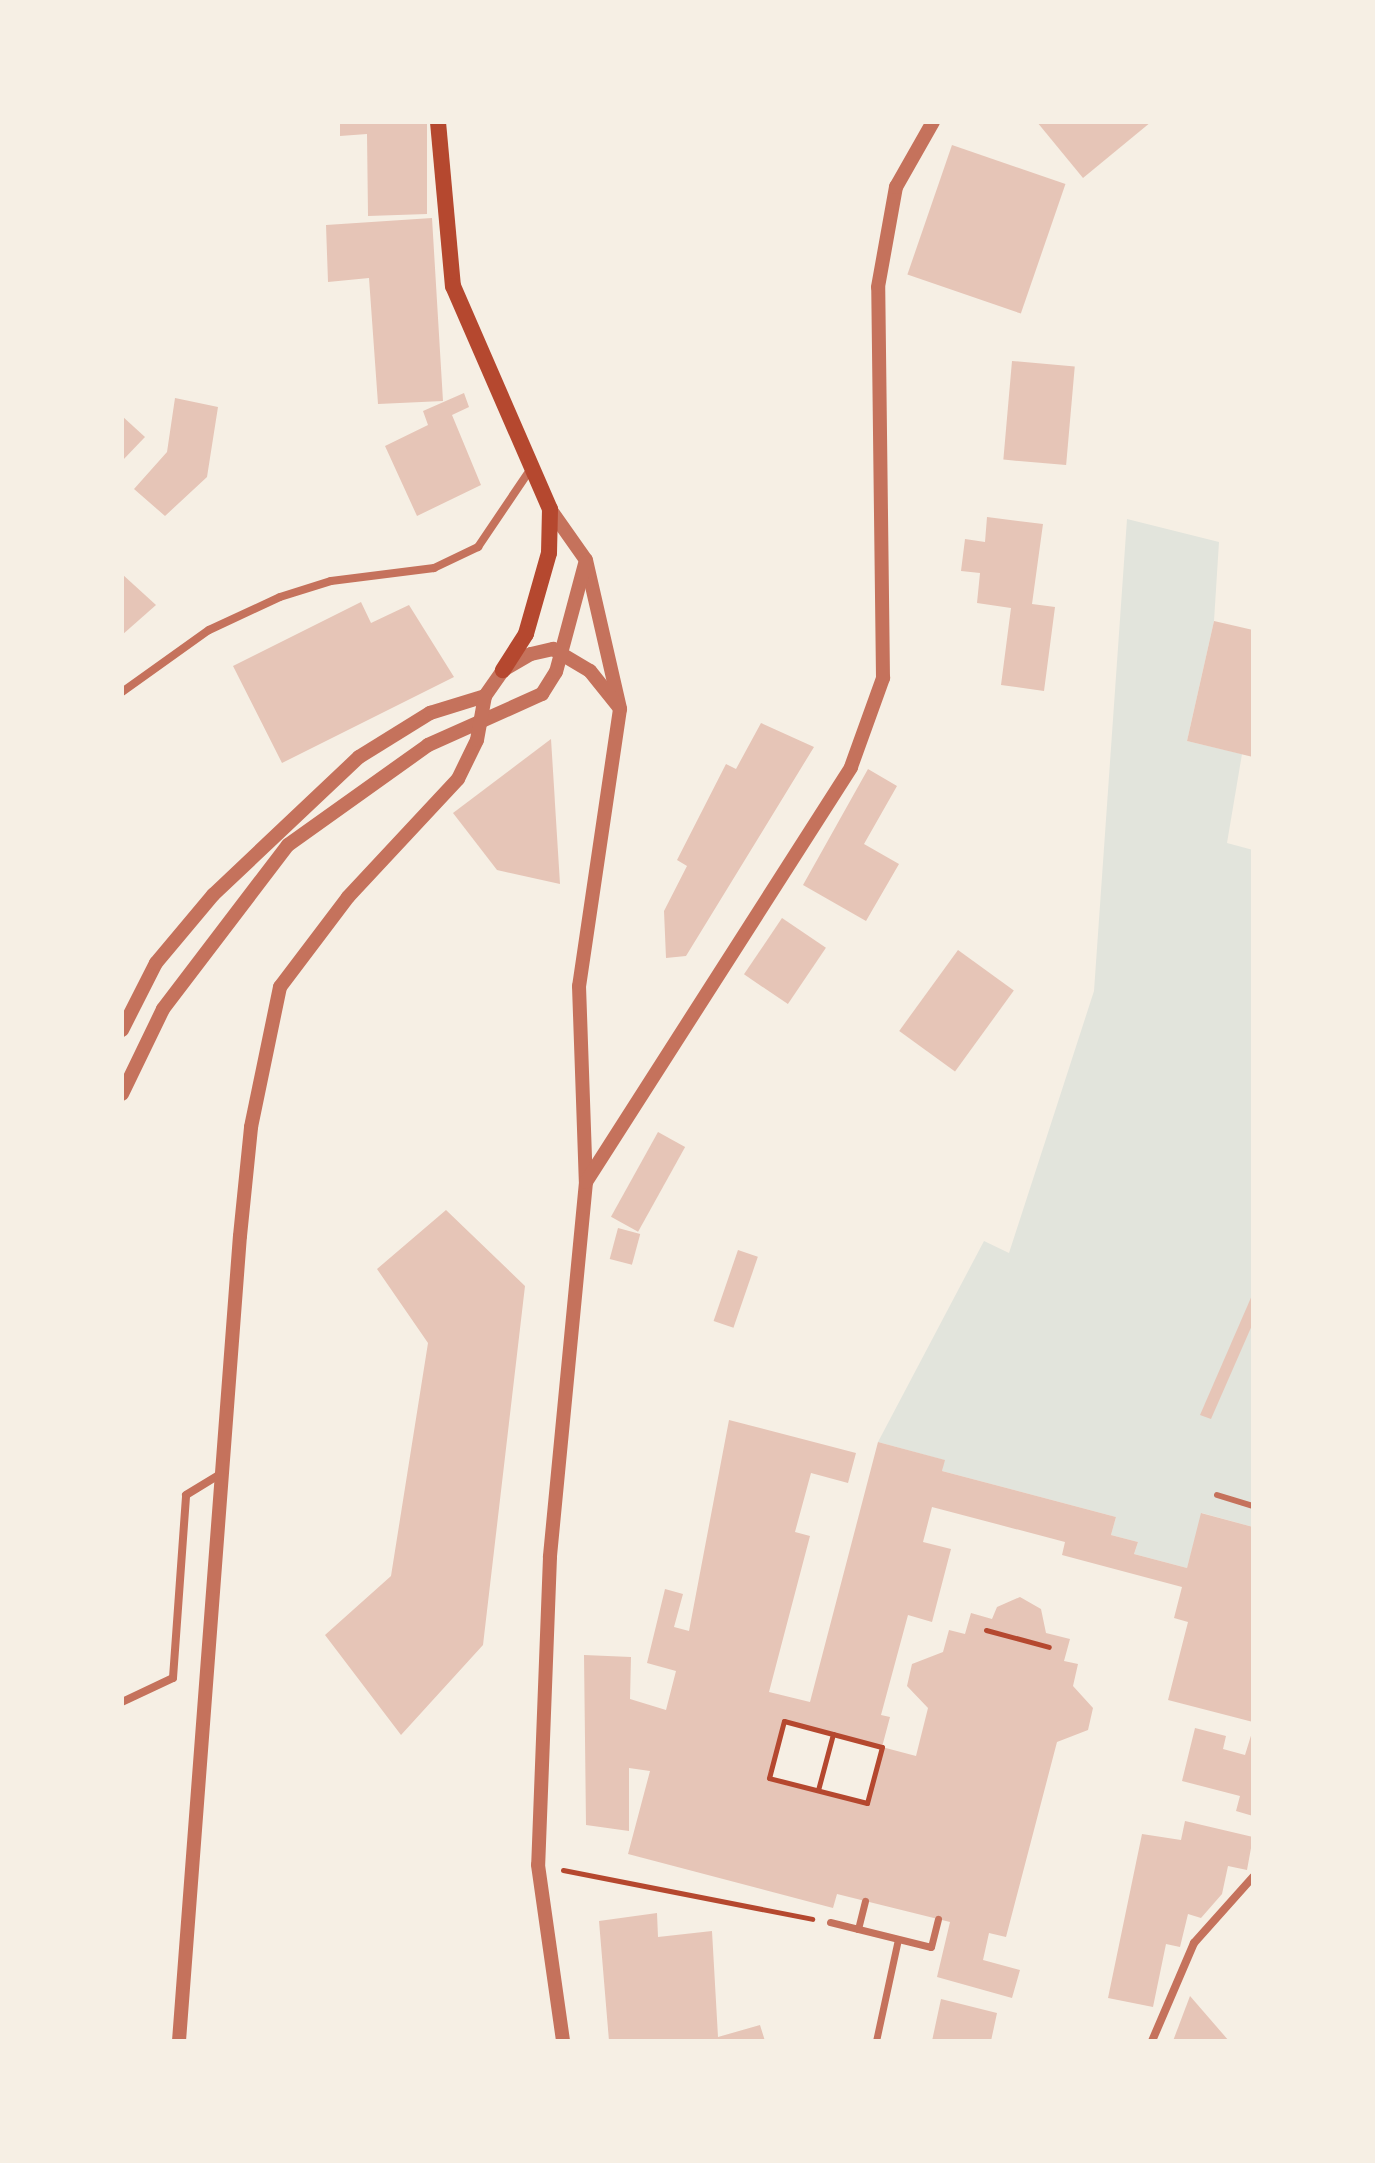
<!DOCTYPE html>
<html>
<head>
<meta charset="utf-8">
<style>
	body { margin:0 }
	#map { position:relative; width:1375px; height:2163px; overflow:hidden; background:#f6efe4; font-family:Ubuntu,sans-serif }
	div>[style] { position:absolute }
	.green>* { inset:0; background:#e2e4dc }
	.building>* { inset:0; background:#e6c5b7; transform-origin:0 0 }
	.path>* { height:5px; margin:-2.5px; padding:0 2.5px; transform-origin:2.5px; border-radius:2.5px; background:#b5482f }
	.service>* { height:6px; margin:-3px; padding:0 3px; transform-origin:3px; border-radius:3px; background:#c5725c }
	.pedestrian>* { height:7px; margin:-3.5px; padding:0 3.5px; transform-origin:3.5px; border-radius:3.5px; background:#c5725c }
	.minor>* { height:8px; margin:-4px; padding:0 4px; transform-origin:4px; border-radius:4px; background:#c5725c }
	.tertiary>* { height:14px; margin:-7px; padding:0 7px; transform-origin:7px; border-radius:7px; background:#c5725c }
	.secondary>* { height:16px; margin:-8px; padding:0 8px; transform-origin:8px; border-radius:8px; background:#b5482f }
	span { translate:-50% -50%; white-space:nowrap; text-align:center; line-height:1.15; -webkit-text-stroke:8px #f6efe4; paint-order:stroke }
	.frame { position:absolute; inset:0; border:124px solid #f6efe4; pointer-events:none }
</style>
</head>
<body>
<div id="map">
	<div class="green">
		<i style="clip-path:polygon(1127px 519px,1219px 542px,1214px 621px,1187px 741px,1242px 754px,1227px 843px,1253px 850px,1253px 1527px,1202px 1513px,1187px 1568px,1134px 1554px,1138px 1542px,1111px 1535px,1116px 1517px,942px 1471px,944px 1460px,878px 1442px,984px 1241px,1009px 1253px,1094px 991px)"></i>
	</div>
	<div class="building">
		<i style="clip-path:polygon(340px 122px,427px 122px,427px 214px,368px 216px,367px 134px,340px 136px)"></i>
		<i style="clip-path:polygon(1037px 122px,1151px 122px,1083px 178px)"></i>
		<i style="left:952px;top:145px;width:120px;height:137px;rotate:19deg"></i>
		<i style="clip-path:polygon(432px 218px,443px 401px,378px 404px,369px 278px,328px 282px,326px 225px)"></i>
		<i style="left:1012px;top:361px;width:63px;height:99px;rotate:5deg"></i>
		<i style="clip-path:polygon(464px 393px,469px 407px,452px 415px,481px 485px,417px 516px,385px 446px,428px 425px,423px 411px)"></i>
		<i style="clip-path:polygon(175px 398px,218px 407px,207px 477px,165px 516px,134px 489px,167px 452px)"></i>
		<i style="clip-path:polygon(122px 416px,145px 437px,122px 461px)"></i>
		<i style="clip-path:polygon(987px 517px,1043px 524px,1032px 604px,1055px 607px,1044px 691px,1001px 685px,1011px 608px,977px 603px,980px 573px,961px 571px,965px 539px,985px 542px)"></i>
		<i style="clip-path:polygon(122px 574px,156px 605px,122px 635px)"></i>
		<i style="clip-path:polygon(361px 602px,371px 623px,409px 605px,454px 677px,282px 763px,233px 666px)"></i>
		<i style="clip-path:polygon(1214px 621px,1253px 630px,1253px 757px,1187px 741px)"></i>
		<i style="clip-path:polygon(761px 723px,814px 747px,686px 956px,666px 958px,664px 911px,687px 866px,677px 860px,726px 764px,736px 769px)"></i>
		<i style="clip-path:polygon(551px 739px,560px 884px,497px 870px,453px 813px)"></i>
		<i style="clip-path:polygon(868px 769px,897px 786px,864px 844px,899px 864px,866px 921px,803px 885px)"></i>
		<i style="left:782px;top:918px;width:53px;height:68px;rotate:34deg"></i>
		<i style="left:958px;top:950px;width:69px;height:100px;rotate:36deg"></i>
		<i style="left:658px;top:1132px;width:31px;height:97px;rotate:29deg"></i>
		<i style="clip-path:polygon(446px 1210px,525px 1286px,483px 1645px,401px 1735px,325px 1635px,391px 1576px,428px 1343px,377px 1269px)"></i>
		<i style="left:618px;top:1228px;width:23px;height:32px;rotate:15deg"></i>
		<i style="left:738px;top:1250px;width:21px;height:75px;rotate:19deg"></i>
		<i style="clip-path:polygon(1253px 1293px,1253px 1323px,1211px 1419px,1200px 1415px)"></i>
		<i style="clip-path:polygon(evenodd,729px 1420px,856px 1453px,848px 1483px,811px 1473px,795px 1532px,810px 1536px,769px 1692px,810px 1702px,878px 1442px,945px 1460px,942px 1471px,1116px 1517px,1111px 1535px,1138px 1542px,1134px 1554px,1187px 1568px,1201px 1513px,1253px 1527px,1253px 1722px,1168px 1700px,1188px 1622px,1174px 1618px,1182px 1587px,1062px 1555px,1065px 1542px,932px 1507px,923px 1542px,951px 1549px,932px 1622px,908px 1615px,881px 1715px,890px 1717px,882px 1747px,916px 1756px,928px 1708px,907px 1686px,912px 1664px,943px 1652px,949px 1630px,965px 1634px,971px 1613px,992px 1619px,997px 1607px,1020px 1597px,1041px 1609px,1046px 1633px,1070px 1639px,1064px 1661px,1078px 1664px,1073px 1686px,1093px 1708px,1088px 1730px,1057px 1742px,1006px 1937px,989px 1933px,983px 1960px,1020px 1970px,1012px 1998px,937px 1977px,950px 1922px,837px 1894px,833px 1908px,628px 1854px,650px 1771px,629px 1768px,629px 1831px,586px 1825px,584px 1655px,631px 1657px,630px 1699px,666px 1710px,676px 1671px,647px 1663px,665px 1589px,683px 1594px,674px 1627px,689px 1631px,729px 1420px,784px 1721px,882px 1747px,867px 1803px,769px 1778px,784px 1721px)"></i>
		<i style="clip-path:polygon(1195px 1728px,1226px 1736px,1223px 1749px,1245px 1755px,1253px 1729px,1253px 1816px,1236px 1811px,1240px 1796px,1182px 1781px)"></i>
		<i style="clip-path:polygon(1185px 1821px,1253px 1837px,1247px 1870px,1228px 1866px,1222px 1894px,1201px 1918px,1188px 1914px,1180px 1947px,1166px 1944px,1153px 2007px,1108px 1998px,1142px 1834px,1181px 1840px)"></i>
		<i style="clip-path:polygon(657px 1913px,658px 1937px,712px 1931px,718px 2037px,760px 2025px,765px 2041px,609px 2041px,599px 1921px)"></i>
		<i style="clip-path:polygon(1190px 1996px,1229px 2041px,1173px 2041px)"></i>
		<i style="clip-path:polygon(941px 1999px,997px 2013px,991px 2041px,932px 2041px)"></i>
	</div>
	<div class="path">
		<i style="left:986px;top:1630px;width:65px;rotate:15.1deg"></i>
		<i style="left:784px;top:1721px;width:101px;rotate:14.9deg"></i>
		<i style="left:882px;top:1747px;width:58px;rotate:105deg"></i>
		<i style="left:867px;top:1803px;width:101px;rotate:-165.7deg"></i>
		<i style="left:769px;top:1778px;width:59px;rotate:-75.3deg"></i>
		<i style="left:818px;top:1790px;width:58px;rotate:-75deg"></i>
		<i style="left:563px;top:1870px;width:254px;rotate:11.1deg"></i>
	</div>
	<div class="service">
		<i style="left:1217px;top:1495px;width:38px;rotate:17deg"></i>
	</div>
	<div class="pedestrian">
		<i style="left:830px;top:1922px;width:104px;rotate:13.9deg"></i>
		<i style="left:931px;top:1947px;width:29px;rotate:-76deg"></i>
		<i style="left:858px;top:1929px;width:29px;rotate:-76deg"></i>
		<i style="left:876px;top:2041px;width:104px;rotate:-77.8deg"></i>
	</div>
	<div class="minor">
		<i style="left:122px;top:692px;width:107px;rotate:-35.5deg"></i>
		<i style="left:209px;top:630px;width:78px;rotate:-24.9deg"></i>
		<i style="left:280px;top:597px;width:53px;rotate:-17.4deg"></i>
		<i style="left:331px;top:581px;width:104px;rotate:-7.2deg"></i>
		<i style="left:434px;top:568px;width:49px;rotate:-25.5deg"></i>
		<i style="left:478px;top:547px;width:89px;rotate:-56deg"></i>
		<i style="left:122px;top:1702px;width:56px;rotate:-25.2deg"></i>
		<i style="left:173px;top:1678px;width:183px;rotate:-85.9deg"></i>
		<i style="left:186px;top:1495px;width:42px;rotate:-31.4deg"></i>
		<i style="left:1152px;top:2041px;width:107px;rotate:-66.8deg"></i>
		<i style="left:1194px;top:1943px;width:89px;rotate:-48.2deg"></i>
	</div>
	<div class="tertiary">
		<i style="left:550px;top:509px;width:62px;rotate:54.8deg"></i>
		<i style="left:586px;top:560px;width:153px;rotate:77.1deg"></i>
		<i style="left:620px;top:709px;width:280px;rotate:98.4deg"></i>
		<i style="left:579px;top:986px;width:196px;rotate:88deg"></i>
		<i style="left:586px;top:1182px;width:377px;rotate:95.5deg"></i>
		<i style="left:550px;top:1557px;width:308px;rotate:92.2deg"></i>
		<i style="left:538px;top:1865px;width:178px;rotate:81.9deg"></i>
		<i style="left:122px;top:1030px;width:75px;rotate:-63.1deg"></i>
		<i style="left:156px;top:963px;width:89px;rotate:-50deg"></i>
		<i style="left:213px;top:895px;width:201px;rotate:-43.4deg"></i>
		<i style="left:359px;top:757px;width:84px;rotate:-31.8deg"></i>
		<i style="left:430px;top:713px;width:58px;rotate:-17.2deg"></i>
		<i style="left:485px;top:696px;width:32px;rotate:-55deg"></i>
		<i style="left:503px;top:670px;width:32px;rotate:-30deg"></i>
		<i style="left:531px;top:654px;width:23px;rotate:-13deg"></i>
		<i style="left:553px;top:649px;width:43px;rotate:30.7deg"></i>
		<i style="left:590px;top:671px;width:45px;rotate:51.3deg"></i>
		<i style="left:122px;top:1094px;width:94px;rotate:-64.2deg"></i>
		<i style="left:163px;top:1009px;width:206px;rotate:-52.7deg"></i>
		<i style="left:288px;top:845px;width:172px;rotate:-35.5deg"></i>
		<i style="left:428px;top:745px;width:125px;rotate:-24.1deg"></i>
		<i style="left:542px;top:694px;width:26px;rotate:-58deg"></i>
		<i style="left:556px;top:672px;width:112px;rotate:-75deg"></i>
		<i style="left:586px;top:1182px;width:492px;rotate:-57.4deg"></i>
		<i style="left:851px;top:767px;width:95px;rotate:-70.2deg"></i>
		<i style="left:883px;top:678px;width:391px;rotate:-90.7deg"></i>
		<i style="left:878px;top:287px;width:102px;rotate:-79.8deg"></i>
		<i style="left:896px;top:187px;width:75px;rotate:-60.4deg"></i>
		<i style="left:179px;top:2041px;width:807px;rotate:-85.67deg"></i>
		<i style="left:240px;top:1236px;width:110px;rotate:-84.2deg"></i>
		<i style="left:251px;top:1127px;width:143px;rotate:-78.3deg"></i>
		<i style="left:280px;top:987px;width:113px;rotate:-52.9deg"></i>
		<i style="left:348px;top:897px;width:161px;rotate:-47deg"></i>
		<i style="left:458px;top:779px;width:43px;rotate:-64deg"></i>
		<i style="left:477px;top:740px;width:45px;rotate:-79.7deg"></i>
	</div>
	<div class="secondary">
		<i style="left:438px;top:122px;width:165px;rotate:84.8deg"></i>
		<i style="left:453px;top:286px;width:243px;rotate:66.5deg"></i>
		<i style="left:550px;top:509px;width:44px;rotate:91.3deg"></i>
		<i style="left:549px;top:553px;width:84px;rotate:105.9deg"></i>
		<i style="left:526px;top:634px;width:43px;rotate:122.6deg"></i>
	</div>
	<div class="frame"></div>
</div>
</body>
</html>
